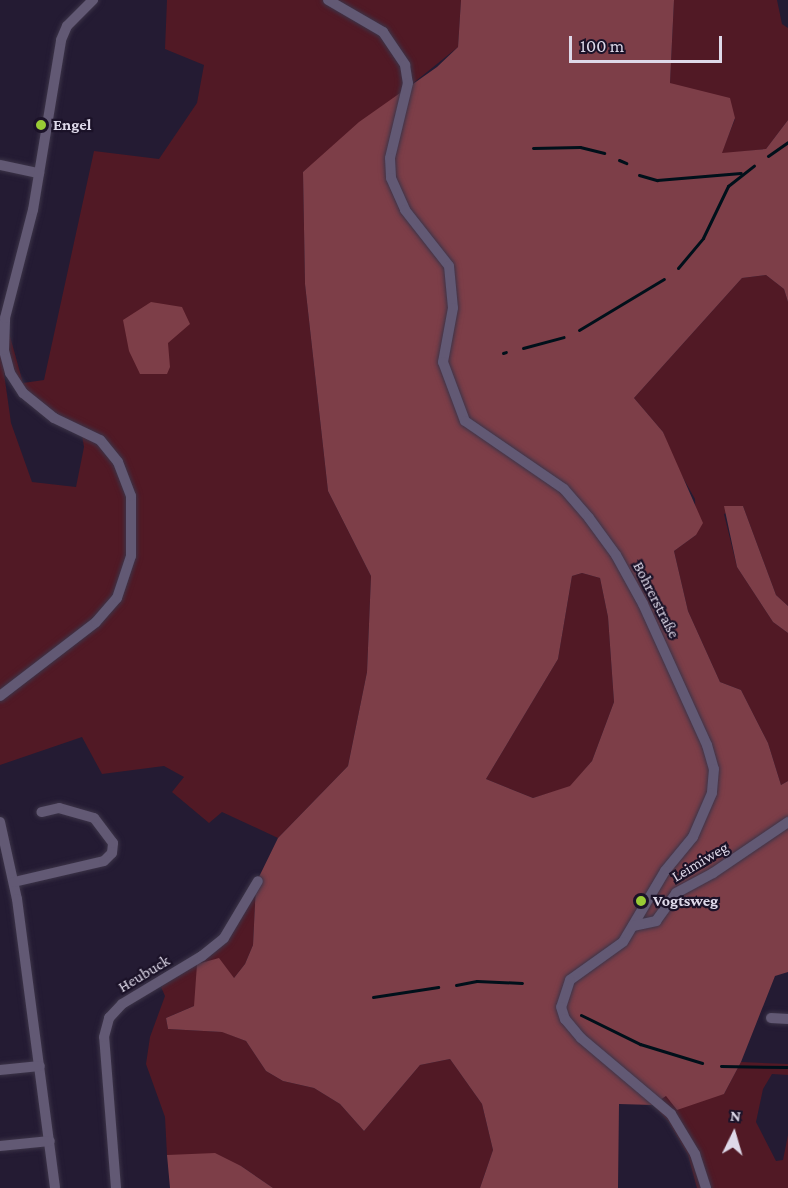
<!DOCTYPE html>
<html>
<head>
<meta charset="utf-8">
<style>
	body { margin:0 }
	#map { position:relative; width:788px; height:1188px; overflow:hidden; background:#241b33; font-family:"Crimson Pro",serif }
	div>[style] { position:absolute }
	.green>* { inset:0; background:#511925 }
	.forest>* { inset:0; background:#7d3e48 }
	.stream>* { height:3px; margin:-1.5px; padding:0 1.5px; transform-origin:1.5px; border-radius:1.5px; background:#00101a }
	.roads { filter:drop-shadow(0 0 2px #3c3448) drop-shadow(0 0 2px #3c3448) }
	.minor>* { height:10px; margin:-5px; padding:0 5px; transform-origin:5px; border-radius:5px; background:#625974 }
	.dots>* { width:16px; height:16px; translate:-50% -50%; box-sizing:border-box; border:3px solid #1b1228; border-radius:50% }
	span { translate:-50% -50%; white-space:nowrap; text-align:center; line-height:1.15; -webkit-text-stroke:4.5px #1b1228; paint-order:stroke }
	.poi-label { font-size:16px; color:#ded9e9; font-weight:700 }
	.left { translate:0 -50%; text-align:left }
	.street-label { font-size:16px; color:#ded9e9 }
	.north { position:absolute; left:704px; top:1104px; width:60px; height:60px; -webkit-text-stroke:4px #1b1228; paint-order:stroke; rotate:5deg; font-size:16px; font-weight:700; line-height:24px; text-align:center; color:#ded9e9 }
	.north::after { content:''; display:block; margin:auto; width:21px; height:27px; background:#ded9e9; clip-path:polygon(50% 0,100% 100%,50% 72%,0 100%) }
	.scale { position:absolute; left:569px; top:36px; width:153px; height:27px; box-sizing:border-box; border:3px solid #ded9e9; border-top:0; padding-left:8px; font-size:18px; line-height:21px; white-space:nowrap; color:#ded9e9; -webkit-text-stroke:4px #1b1228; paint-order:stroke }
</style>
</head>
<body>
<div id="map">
	<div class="green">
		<i style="clip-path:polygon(evenodd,167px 0,461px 0,458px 47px,303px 172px,305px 284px,328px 491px,371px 576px,367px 672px,348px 766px,278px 838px,222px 812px,209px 823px,172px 792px,184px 777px,164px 766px,102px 774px,82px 737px,0 765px,0 321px,6px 322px,23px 383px,44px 380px,94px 151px,159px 159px,197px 103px,204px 65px,165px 49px,167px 0,4px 373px,36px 405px,81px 429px,84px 447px,76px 487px,32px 482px,11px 423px,4px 373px)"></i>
		<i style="clip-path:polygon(674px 0,777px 0,782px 24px,788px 28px,788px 120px,766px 149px,721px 154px,735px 119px,670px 83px)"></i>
		<i style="clip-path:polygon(766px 275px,784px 289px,788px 302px,788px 606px,776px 595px,743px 506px,724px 514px,737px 567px,773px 622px,788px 633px,788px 781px,781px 785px,768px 743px,741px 690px,720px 682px,688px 611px,674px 551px,696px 535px,695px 499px,674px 462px,663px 432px,634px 398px,742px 278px)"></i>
		<i style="clip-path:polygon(582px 573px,600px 578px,608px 617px,614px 702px,592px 761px,570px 787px,533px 798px,486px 779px,558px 659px,572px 576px)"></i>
		<i style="clip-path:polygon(256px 883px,253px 945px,245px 964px,234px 978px,194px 1006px,166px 1018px,168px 1029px,223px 1032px,246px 1041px,266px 1071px,283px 1081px,314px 1088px,340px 1104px,364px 1131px,420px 1065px,450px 1059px,482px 1104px,493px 1150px,480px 1188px,273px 1188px,241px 1166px,167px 1155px,165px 1117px,146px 1064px,150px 1037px,165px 996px,161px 987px,224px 938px)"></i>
		<i style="clip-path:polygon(741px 1062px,788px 1064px,788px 1075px,772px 1074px,763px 1089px,756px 1122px,776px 1161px,783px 1160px,788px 1135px,788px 1188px,697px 1188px,688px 1155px,668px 1121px,653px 1105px,666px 1096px,724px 1094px)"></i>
	</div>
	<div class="forest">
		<i style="clip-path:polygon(evenodd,461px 0,674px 0,670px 83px,730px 98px,735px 118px,722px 153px,766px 149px,788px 120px,788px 302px,784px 289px,766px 275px,742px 278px,634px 398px,663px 432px,703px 523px,696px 535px,674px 551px,688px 611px,720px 682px,741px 690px,768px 743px,781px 785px,788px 781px,788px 972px,775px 976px,741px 1062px,724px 1094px,677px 1110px,666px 1096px,653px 1105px,619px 1104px,618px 1188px,480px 1188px,493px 1150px,482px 1104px,450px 1059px,420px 1065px,364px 1131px,340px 1104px,314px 1088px,283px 1081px,266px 1071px,246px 1041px,222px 1032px,168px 1029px,166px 1018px,194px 1006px,197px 964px,219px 958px,234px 978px,245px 964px,253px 945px,256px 883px,278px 838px,348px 766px,367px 672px,371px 576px,328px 491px,305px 284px,303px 172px,359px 122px,437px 67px,458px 47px,461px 0,582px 573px,600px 578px,608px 617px,614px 702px,592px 761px,570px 786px,533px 798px,486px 779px,558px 659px,572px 576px,582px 573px)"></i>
		<i style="clip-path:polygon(151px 302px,182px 307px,190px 324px,168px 343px,170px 367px,167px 374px,140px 374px,129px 351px,123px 320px)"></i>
		<i style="clip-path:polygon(724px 506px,743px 506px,776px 595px,788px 606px,788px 633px,773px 622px,737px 567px)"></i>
		<i style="clip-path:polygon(215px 1153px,241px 1166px,273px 1188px,170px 1188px,167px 1155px)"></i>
	</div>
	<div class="stream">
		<i style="left:533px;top:148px;width:47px;rotate:-1.2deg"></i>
		<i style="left:580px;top:147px;width:25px;rotate:14deg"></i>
		<i style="left:768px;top:156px;width:24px;rotate:-35deg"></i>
		<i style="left:619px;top:160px;width:8px;rotate:23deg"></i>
		<i style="left:639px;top:175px;width:19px;rotate:16deg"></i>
		<i style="left:657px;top:180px;width:84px;rotate:-4.8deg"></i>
		<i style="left:678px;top:268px;width:39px;rotate:-50deg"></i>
		<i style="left:703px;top:238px;width:58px;rotate:-64.3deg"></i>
		<i style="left:728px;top:186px;width:33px;rotate:-38deg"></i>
		<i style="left:579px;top:330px;width:99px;rotate:-31deg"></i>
		<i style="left:523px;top:348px;width:42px;rotate:-15deg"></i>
		<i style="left:503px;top:353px;width:3px;rotate:-18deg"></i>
		<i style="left:456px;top:985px;width:21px;rotate:-11deg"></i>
		<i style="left:477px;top:981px;width:45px;rotate:2.5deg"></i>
		<i style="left:373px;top:997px;width:66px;rotate:-8.7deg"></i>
		<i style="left:581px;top:1015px;width:66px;rotate:26.2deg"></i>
		<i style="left:640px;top:1044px;width:65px;rotate:17deg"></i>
		<i style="left:721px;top:1066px;width:67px;rotate:0.9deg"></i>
	</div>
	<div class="roads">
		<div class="minor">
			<i style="left:328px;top:0;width:64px;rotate:30.2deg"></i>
			<i style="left:383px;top:32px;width:40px;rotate:56deg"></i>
			<i style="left:405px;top:65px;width:18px;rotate:81deg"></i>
			<i style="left:408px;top:83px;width:77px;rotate:103.5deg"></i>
			<i style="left:390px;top:158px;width:20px;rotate:87deg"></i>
			<i style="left:391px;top:178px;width:35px;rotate:66deg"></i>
			<i style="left:405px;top:210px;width:71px;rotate:51.8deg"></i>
			<i style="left:449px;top:266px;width:42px;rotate:84.6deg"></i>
			<i style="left:453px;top:308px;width:55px;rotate:100.5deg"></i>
			<i style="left:443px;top:362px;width:63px;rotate:69.6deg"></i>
			<i style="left:465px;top:421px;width:120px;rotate:34.5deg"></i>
			<i style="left:564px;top:489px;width:38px;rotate:49deg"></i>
			<i style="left:589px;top:518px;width:46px;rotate:53.9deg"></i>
			<i style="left:616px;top:555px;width:56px;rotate:61.1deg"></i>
			<i style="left:643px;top:604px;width:155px;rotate:65.6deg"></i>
			<i style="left:707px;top:745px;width:25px;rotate:74deg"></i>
			<i style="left:714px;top:769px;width:24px;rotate:95deg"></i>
			<i style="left:712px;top:793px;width:48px;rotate:113.4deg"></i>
			<i style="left:693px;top:837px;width:44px;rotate:129.5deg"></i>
			<i style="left:665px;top:871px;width:82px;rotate:120.6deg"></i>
			<i style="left:623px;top:942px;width:65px;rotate:144.4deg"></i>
			<i style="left:570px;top:980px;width:28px;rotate:108deg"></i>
			<i style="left:561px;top:1007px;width:13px;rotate:72deg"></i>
			<i style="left:565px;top:1019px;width:25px;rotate:50deg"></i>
			<i style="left:581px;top:1038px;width:118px;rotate:40.2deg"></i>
			<i style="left:671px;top:1114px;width:47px;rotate:59deg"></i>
			<i style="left:695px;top:1154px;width:36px;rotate:72deg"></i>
			<i style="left:0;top:165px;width:40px;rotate:12deg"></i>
			<i style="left:0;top:696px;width:121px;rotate:-37.6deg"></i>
			<i style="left:96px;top:622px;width:32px;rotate:-49deg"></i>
			<i style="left:117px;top:598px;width:44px;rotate:-71.6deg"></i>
			<i style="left:131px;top:556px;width:60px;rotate:-90deg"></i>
			<i style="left:131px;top:496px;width:36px;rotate:-111deg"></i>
			<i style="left:118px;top:462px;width:28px;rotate:-129deg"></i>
			<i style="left:100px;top:440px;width:51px;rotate:-154.4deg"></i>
			<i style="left:54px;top:418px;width:40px;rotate:-141deg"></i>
			<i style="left:23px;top:393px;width:24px;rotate:-123deg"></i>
			<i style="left:10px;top:373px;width:24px;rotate:-105deg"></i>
			<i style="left:4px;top:350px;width:32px;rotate:-88deg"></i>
			<i style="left:5px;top:318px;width:112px;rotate:-75.5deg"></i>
			<i style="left:33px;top:210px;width:172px;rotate:-80.6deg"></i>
			<i style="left:61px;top:40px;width:15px;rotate:-67deg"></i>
			<i style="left:67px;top:26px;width:37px;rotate:-45deg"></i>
			<i style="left:0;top:822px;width:79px;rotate:77.6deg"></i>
			<i style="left:17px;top:899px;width:291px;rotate:82.5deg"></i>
			<i style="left:14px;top:882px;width:92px;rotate:-13.1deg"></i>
			<i style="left:104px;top:861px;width:11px;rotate:-45deg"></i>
			<i style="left:112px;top:853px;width:10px;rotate:-84deg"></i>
			<i style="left:113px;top:843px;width:31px;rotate:-127deg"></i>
			<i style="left:94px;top:818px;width:36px;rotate:-164deg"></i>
			<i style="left:59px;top:808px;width:18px;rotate:167deg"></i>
			<i style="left:633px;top:926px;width:24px;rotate:-12deg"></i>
			<i style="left:656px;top:921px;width:34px;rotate:-54deg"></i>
			<i style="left:676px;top:893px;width:42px;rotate:-28.4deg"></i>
			<i style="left:713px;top:873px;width:91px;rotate:-34.2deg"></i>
			<i style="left:771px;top:1018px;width:17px;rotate:3deg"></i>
			<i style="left:0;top:1070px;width:40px;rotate:-5.7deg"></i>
			<i style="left:0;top:1146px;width:50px;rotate:-5.7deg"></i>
			<i style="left:116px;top:1188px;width:151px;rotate:-94.5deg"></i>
			<i style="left:104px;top:1037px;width:20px;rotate:-75deg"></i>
			<i style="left:109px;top:1018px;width:19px;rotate:-47deg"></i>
			<i style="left:122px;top:1004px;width:93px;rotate:-31deg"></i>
			<i style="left:202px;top:956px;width:28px;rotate:-39deg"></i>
			<i style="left:224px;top:938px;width:66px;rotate:-59.2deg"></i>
		</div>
	</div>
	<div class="dots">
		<i style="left:41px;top:125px;background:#99cb35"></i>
		<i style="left:641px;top:901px;background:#99cb35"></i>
	</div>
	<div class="poi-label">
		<span class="left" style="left:53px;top:125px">Engel</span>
		<span class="left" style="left:653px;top:901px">Vogtsweg</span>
	</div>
	<div class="street-label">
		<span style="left:656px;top:600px;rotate:63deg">Bohrerstraße</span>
		<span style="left:700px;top:862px;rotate:-31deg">Leimiweg</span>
		<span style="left:144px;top:974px;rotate:-31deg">Heubuck</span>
	</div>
	<div class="north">N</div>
	<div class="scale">100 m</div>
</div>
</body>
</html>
